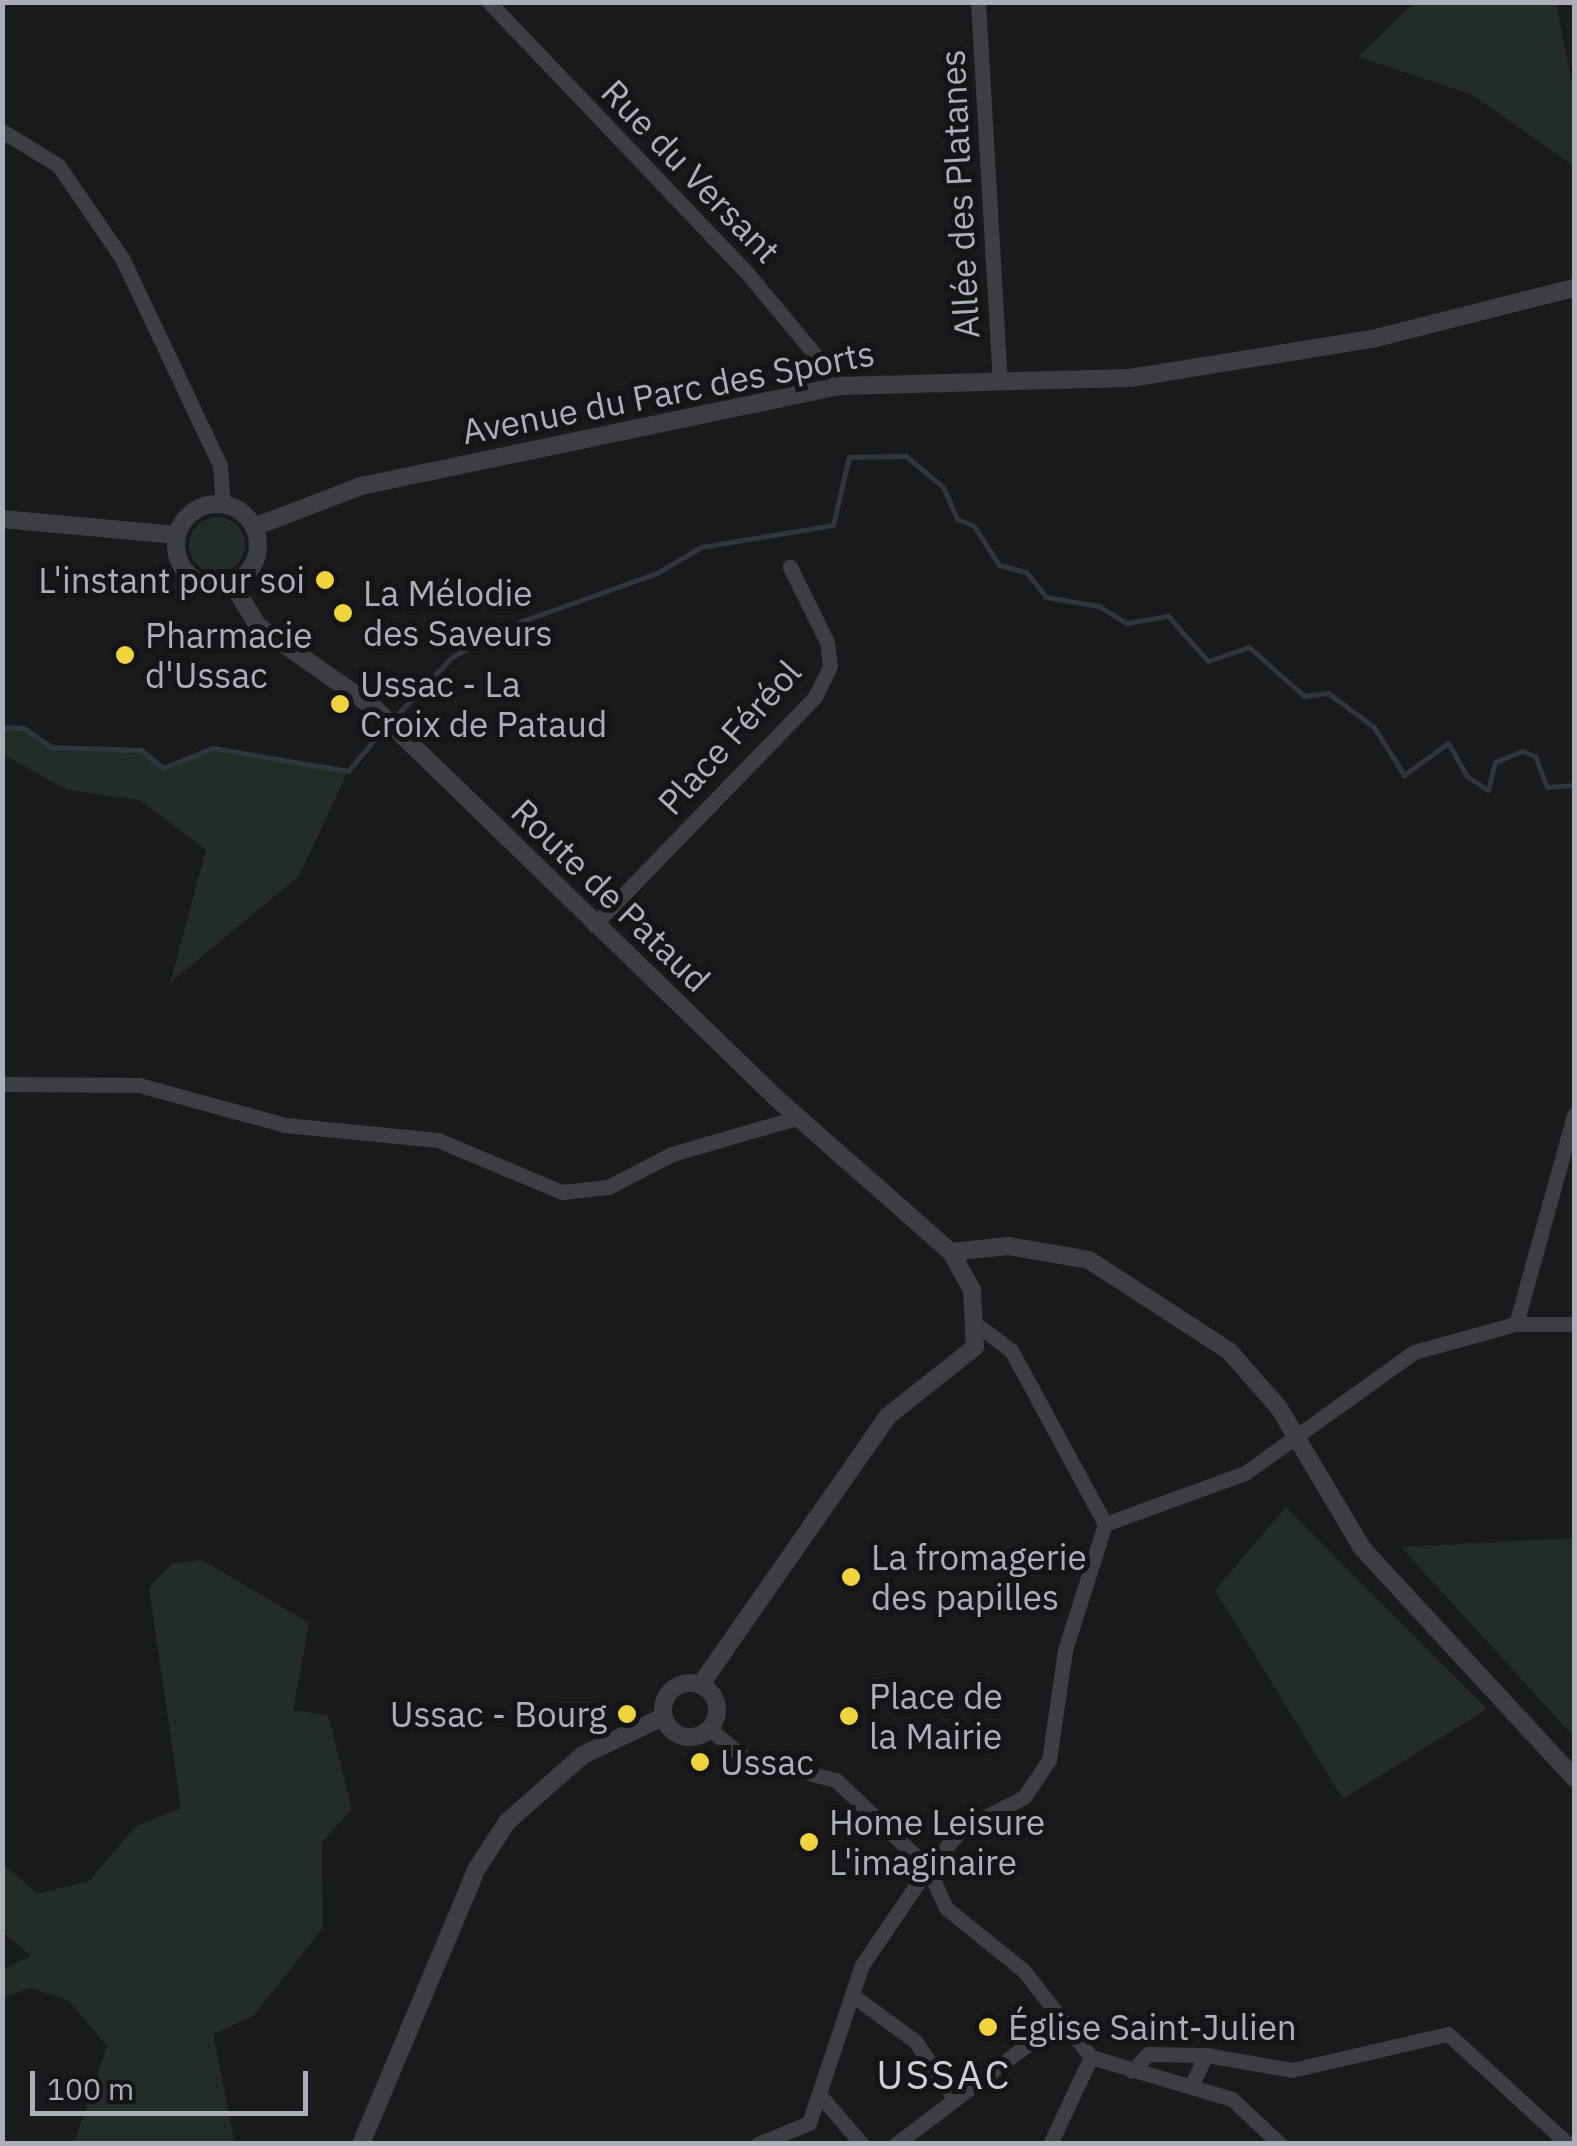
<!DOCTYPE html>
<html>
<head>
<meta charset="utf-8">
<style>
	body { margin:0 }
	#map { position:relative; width:1577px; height:2146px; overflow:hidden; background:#1a1a1c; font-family:"IBM Plex Sans",sans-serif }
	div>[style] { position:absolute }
	.green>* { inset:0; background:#232c26 }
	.round { border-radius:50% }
	.stream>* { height:5px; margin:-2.5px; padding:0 2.5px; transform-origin:2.5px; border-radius:2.5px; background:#2f3640 }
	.minor>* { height:15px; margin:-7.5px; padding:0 7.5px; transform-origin:7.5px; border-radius:7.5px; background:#3d3d43 }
	.tertiary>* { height:18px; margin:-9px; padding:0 9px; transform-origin:9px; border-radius:9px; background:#3d3d43 }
	.tertiary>.ring { margin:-9px; padding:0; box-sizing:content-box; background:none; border:18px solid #3d3d43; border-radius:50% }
	.dots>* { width:28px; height:28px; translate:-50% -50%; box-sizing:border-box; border:5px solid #151417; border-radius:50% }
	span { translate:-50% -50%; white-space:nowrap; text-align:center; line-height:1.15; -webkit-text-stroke:10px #151417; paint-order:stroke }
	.street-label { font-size:35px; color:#acaebb }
	.poi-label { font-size:35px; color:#acaebb }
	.right { translate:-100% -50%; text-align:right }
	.left { translate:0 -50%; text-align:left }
	.quarter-label { font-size:40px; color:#cdced7; letter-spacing:2.5px }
	.frame { position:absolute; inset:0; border:5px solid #acaebb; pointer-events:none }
	.scale { position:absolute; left:30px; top:2071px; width:278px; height:45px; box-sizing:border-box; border:5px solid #acaebb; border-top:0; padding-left:12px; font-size:30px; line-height:35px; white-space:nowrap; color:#acaebb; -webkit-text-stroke:8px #151417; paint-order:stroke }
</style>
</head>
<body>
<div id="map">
	<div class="green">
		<i style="clip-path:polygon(1414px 3px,1556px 3px,1574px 93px,1574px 166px,1471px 94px,1358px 57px)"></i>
		<i class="round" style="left:189px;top:517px;width:56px;height:56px"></i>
		<i style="clip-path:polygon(3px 727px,24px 728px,51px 747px,141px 750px,163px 768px,213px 748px,348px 771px,299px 876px,170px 983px,206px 850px,139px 800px,67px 790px,3px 754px)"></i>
		<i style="clip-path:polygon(1286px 1507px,1487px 1709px,1343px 1799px,1215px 1590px)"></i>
		<i style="clip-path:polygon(1574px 1538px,1574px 1737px,1401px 1547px)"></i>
		<i style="clip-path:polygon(202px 1560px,309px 1623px,293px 1710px,328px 1715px,352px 1809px,322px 1842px,323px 1928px,253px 2016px,213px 2034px,235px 2143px,74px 2143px,107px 2046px,68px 2000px,30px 1988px,3px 1998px,3px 1969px,31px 1956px,3px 1932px,3px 1863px,37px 1894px,89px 1881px,136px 1826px,181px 1808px,149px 1588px,173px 1563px)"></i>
	</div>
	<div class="stream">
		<i style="left:393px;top:719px;width:86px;rotate:-46.4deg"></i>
		<i style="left:452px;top:657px;width:62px;rotate:-29.1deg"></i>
		<i style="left:506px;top:627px;width:160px;rotate:-19.7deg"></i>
		<i style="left:657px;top:573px;width:51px;rotate:-30.6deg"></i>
		<i style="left:701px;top:547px;width:134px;rotate:-9.5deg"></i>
		<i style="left:833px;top:525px;width:70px;rotate:-76.8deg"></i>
		<i style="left:849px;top:457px;width:57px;rotate:-1deg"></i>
		<i style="left:906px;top:456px;width:48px;rotate:40deg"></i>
		<i style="left:943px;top:487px;width:35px;rotate:66deg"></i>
		<i style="left:957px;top:519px;width:18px;rotate:22deg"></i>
		<i style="left:974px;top:526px;width:46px;rotate:57.3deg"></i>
		<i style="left:999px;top:565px;width:28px;rotate:15deg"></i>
		<i style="left:1026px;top:572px;width:32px;rotate:51deg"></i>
		<i style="left:1046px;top:597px;width:54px;rotate:9.6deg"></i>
		<i style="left:1099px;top:606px;width:32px;rotate:32deg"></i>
		<i style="left:1126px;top:623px;width:43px;rotate:-9.5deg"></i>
		<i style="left:1168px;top:616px;width:60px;rotate:48.4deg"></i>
		<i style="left:1208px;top:661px;width:43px;rotate:-18.9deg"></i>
		<i style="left:1249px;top:647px;width:74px;rotate:41.7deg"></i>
		<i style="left:1304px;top:696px;width:24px;rotate:-7deg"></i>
		<i style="left:1328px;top:693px;width:57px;rotate:36.5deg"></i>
		<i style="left:1374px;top:727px;width:57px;rotate:58deg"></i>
		<i style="left:1404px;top:775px;width:54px;rotate:-36deg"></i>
		<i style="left:1448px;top:743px;width:38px;rotate:60deg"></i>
		<i style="left:1467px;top:776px;width:25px;rotate:34deg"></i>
		<i style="left:1488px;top:790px;width:29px;rotate:-76deg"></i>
		<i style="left:1495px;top:762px;width:29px;rotate:-22deg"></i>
		<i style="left:1522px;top:751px;width:14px;rotate:21deg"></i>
		<i style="left:1535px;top:756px;width:33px;rotate:69deg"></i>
		<i style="left:1547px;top:787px;width:27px;rotate:-4deg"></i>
		<i style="left:2px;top:727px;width:22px;rotate:3deg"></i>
		<i style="left:24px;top:728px;width:33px;rotate:35deg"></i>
		<i style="left:51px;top:747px;width:90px;rotate:1.9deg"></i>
		<i style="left:141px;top:750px;width:28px;rotate:39deg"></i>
		<i style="left:163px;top:768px;width:54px;rotate:-21.8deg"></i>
		<i style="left:213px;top:748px;width:137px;rotate:9.7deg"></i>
		<i style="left:348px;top:771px;width:57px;rotate:-49.9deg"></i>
	</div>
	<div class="minor">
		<i style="left:489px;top:2px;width:376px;rotate:46.4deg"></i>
		<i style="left:748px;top:274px;width:146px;rotate:50.3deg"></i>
		<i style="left:978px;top:2px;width:380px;rotate:86.7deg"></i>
		<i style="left:2px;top:131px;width:66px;rotate:31.3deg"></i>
		<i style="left:58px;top:165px;width:113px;rotate:55.5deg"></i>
		<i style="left:122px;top:258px;width:229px;rotate:64.7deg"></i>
		<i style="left:220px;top:465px;width:40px;rotate:85.7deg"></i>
		<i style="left:594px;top:925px;width:318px;rotate:-45.9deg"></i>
		<i style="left:815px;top:697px;width:34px;rotate:-64deg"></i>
		<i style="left:830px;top:666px;width:24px;rotate:-97deg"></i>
		<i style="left:827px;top:642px;width:84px;rotate:-116.3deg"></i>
		<i style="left:2px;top:1084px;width:137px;rotate:0.4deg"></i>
		<i style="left:139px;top:1085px;width:151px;rotate:15.3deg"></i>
		<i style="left:285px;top:1125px;width:154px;rotate:5.6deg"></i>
		<i style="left:438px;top:1140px;width:134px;rotate:22.8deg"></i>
		<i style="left:562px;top:1192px;width:46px;rotate:-6.2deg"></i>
		<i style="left:608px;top:1187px;width:72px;rotate:-27.3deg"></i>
		<i style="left:672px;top:1154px;width:132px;rotate:-16.2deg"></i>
		<i style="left:1516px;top:1324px;width:217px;rotate:-74.5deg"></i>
		<i style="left:980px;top:1327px;width:39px;rotate:37deg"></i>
		<i style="left:1011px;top:1350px;width:198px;rotate:61.6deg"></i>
		<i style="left:710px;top:1729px;width:43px;rotate:40.3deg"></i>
		<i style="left:743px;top:1757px;width:96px;rotate:13.9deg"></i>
		<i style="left:836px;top:1780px;width:127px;rotate:43.7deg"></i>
		<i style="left:928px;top:1868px;width:52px;rotate:-48.9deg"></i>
		<i style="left:962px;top:1829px;width:70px;rotate:-27.3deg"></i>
		<i style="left:1024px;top:1797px;width:45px;rotate:-56deg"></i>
		<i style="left:1049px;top:1760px;width:111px;rotate:-81.7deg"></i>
		<i style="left:1065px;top:1650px;width:132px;rotate:-72.4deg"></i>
		<i style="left:1105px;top:1524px;width:149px;rotate:-20deg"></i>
		<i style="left:1245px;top:1473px;width:208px;rotate:-35.6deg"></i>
		<i style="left:1414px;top:1352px;width:106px;rotate:-15.4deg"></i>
		<i style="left:1516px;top:1324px;width:58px"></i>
		<i style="left:852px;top:1995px;width:78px;rotate:36.1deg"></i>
		<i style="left:915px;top:2041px;width:65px;rotate:55.6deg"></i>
		<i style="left:1206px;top:2055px;width:87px;rotate:9.9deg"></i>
		<i style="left:1292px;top:2070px;width:160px;rotate:-13deg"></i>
		<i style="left:1448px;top:2034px;width:163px;rotate:42.5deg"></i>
		<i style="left:1132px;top:2071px;width:23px;rotate:-47deg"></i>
		<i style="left:1148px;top:2054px;width:58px;rotate:1deg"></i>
		<i style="left:1206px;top:2055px;width:32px;rotate:116deg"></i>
		<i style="left:823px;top:2099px;width:60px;rotate:49.1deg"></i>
		<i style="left:758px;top:2144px;width:55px;rotate:-22.4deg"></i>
		<i style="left:809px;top:2123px;width:167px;rotate:-71.5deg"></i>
		<i style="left:862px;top:1965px;width:117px;rotate:-55.8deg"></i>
		<i style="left:928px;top:1868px;width:44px;rotate:65.8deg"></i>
		<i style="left:946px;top:1908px;width:100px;rotate:38.9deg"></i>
		<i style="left:1024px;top:1971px;width:109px;rotate:52.1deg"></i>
		<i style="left:1091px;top:2057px;width:147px;rotate:16.6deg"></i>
		<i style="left:1232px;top:2099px;width:66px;rotate:43.2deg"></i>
		<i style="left:896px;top:2144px;width:207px;rotate:-37.1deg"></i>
		<i style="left:1050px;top:2144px;width:96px;rotate:-64.8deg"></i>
	</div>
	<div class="tertiary">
		<i class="ring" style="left:176px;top:504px;width:64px;height:64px"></i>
		<i style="left:2px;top:519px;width:176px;rotate:5.2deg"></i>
		<i style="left:254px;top:527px;width:115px;rotate:-21deg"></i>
		<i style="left:361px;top:486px;width:490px;rotate:-11.8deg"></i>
		<i style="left:841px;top:386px;width:289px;rotate:-1.6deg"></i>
		<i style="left:1130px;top:378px;width:245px;rotate:-9.2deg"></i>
		<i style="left:1372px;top:339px;width:208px;rotate:-14.2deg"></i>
		<i style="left:232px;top:583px;width:50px;rotate:58.8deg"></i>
		<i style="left:258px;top:626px;width:139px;rotate:35.1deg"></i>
		<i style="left:372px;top:706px;width:562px;rotate:44.13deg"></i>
		<i style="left:775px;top:1097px;width:235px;rotate:41.4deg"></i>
		<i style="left:951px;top:1252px;width:43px;rotate:61.1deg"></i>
		<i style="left:972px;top:1290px;width:57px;rotate:87deg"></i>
		<i style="left:975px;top:1347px;width:111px;rotate:141.6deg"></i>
		<i style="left:888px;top:1416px;width:328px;rotate:124.9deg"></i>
		<i style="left:951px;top:1252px;width:57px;rotate:-6deg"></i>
		<i style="left:1008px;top:1246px;width:82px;rotate:9.8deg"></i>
		<i style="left:1089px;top:1260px;width:167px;rotate:33deg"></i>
		<i style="left:1229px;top:1351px;width:76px;rotate:48.7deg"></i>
		<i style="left:1279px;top:1408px;width:163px;rotate:59.3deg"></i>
		<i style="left:1362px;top:1548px;width:313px;rotate:47.3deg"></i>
		<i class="ring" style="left:663px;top:1683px;width:36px;height:36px"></i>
		<i style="left:361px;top:2144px;width:297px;rotate:-67.2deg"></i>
		<i style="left:476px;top:1870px;width:57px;rotate:-57.1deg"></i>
		<i style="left:507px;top:1822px;width:101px;rotate:-41.4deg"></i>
		<i style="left:583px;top:1755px;width:89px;rotate:-25.4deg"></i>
	</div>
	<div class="dots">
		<i style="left:325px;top:580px;background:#efd43e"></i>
		<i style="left:343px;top:613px;background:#efd43e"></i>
		<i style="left:125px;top:655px;background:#efd43e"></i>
		<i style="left:340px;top:704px;background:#efd43e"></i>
		<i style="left:851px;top:1577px;background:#efd43e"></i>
		<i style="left:627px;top:1714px;background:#efd43e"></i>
		<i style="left:849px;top:1716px;background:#efd43e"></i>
		<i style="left:700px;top:1762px;background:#efd43e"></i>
		<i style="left:809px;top:1842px;background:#efd43e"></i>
		<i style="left:988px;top:2027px;background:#efd43e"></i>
	</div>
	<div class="street-label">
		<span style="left:691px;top:171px;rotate:46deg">Rue du Versant</span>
		<span style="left:959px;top:194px;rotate:-93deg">Allée des Platanes</span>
		<span style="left:668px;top:392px;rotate:-11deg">Avenue du Parc des Sports</span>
		<span style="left:729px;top:737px;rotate:-48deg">Place Féréol</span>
		<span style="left:611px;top:895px;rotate:44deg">Route de Pataud</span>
	</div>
	<div class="poi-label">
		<span class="right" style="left:305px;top:580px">L'instant pour soi</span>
		<span class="left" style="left:363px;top:613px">La Mélodie<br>des Saveurs</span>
		<span class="left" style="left:145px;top:655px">Pharmacie<br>d'Ussac</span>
		<span class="left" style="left:360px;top:704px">Ussac - La<br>Croix de Pataud</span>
		<span class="left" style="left:871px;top:1577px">La fromagerie<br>des papilles</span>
		<span class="left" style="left:869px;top:1716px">Place de<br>la Mairie</span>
		<span class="right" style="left:607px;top:1714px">Ussac - Bourg</span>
		<span class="left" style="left:720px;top:1762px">Ussac</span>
		<span class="left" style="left:829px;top:1842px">Home Leisure<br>L'imaginaire</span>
		<span class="left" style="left:1008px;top:2027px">Église Saint-Julien</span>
	</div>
	<div class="quarter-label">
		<span style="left:944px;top:2074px">USSAC</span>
	</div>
	<div class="frame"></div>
	<div class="scale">100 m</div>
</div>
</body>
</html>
